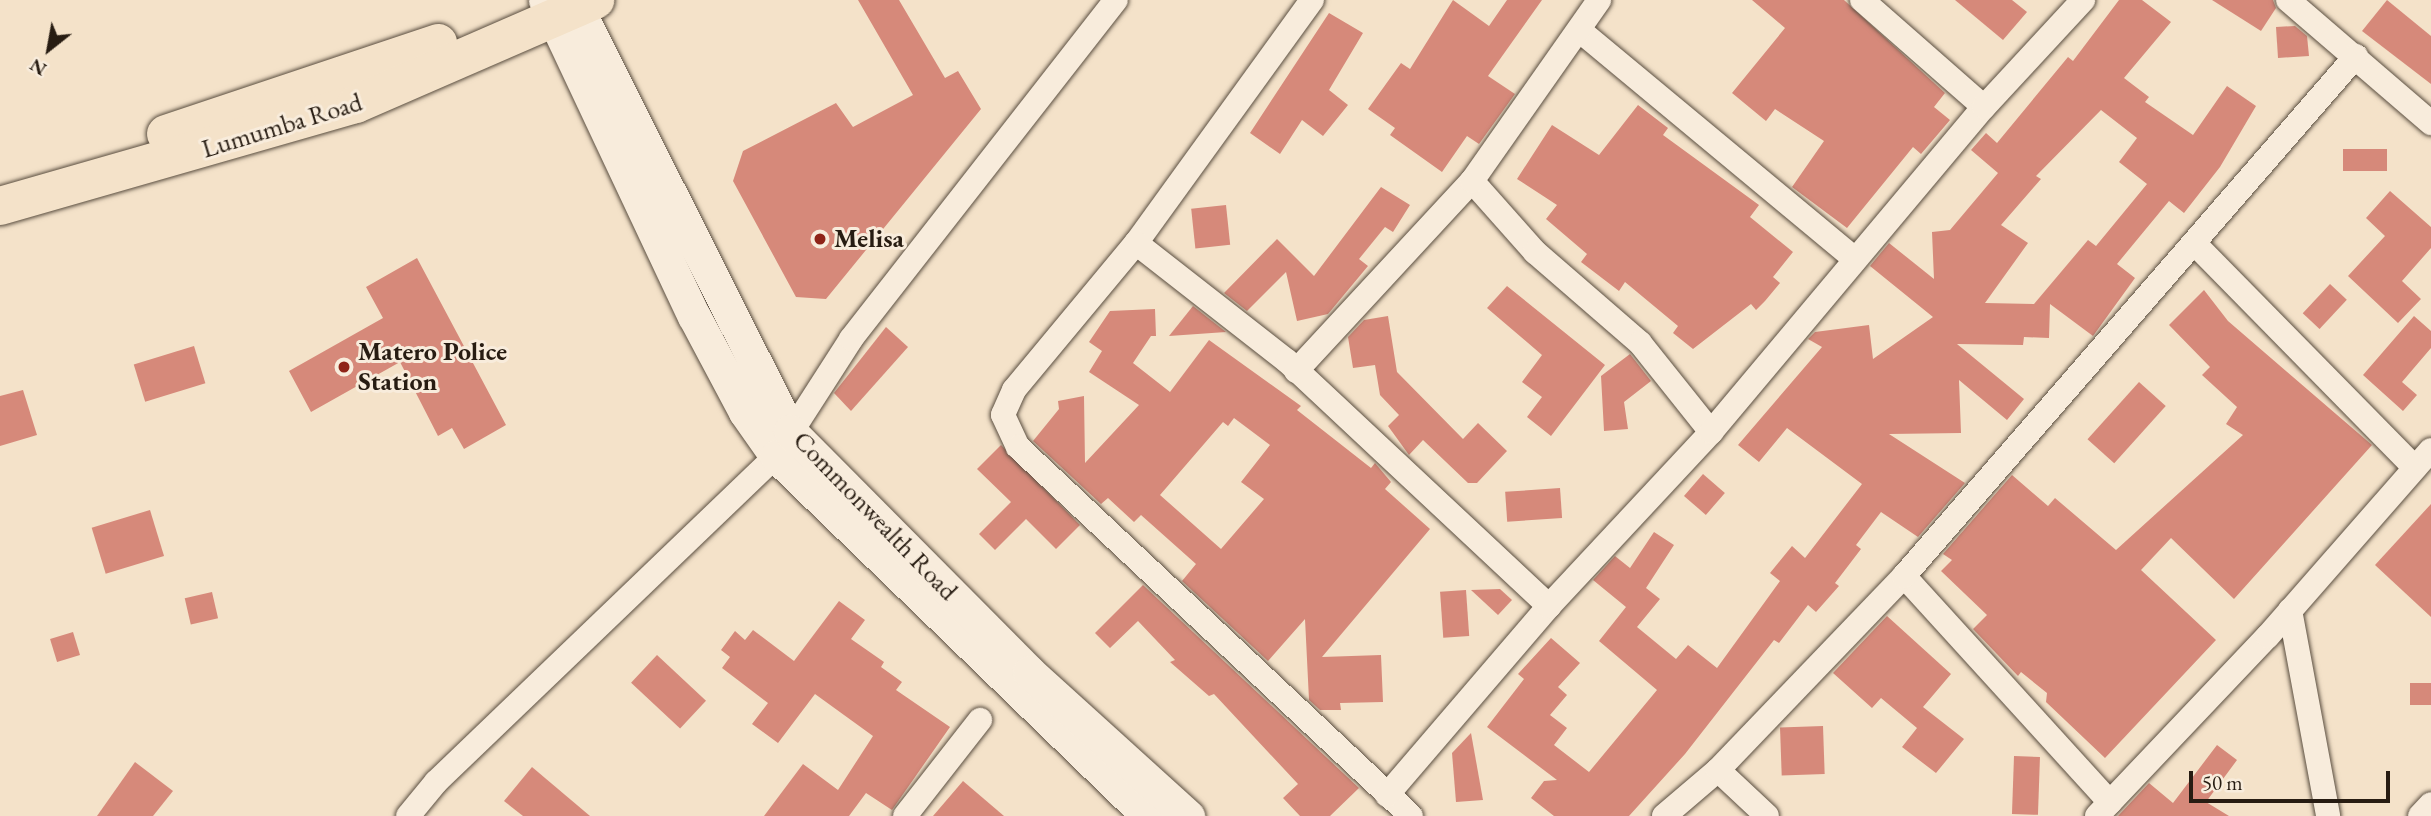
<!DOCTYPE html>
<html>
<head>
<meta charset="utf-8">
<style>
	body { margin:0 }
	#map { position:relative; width:2431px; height:816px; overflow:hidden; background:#f4e2c9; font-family:"EB Garamond",serif }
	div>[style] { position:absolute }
	.building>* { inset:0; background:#d6897a; transform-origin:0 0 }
	.roads { filter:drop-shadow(0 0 2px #5a4e40) drop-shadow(0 0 2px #5a4e40) }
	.minor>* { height:24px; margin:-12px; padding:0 12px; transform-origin:12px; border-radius:12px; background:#f8ecdc }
	.secondary>* { height:33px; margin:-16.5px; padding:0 16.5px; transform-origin:16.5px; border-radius:16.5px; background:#f8ecdc }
	.primary>* { height:38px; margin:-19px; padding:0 19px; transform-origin:19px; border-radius:19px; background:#f4e2c9 }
	.dots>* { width:19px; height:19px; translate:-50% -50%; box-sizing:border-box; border:4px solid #f8ecdc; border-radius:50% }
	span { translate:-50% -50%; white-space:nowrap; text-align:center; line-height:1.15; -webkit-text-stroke:6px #f8ecdc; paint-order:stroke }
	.street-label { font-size:26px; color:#271c12 }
	.poi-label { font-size:26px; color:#271c12; font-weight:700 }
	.left { translate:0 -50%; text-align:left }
	.north { position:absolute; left:14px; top:14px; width:70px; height:70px; -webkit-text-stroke:5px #f8ecdc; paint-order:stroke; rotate:211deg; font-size:19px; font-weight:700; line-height:28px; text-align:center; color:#271c12 }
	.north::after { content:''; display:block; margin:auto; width:24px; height:32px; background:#271c12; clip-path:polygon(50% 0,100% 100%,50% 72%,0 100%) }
	.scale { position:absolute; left:2189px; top:771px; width:201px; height:32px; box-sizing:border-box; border:4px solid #271c12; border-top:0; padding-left:9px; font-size:21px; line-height:24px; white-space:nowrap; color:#271c12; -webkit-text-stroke:5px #f8ecdc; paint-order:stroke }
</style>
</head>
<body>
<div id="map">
	<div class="building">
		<i style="clip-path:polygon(858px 0,899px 0,945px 78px,958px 71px,981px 109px,826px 299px,796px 297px,733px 181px,743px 151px,836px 103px,853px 127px,913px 95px)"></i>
		<i style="clip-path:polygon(1453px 0,1489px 26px,1507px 0,1542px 0,1488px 76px,1515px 94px,1479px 144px,1467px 136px,1442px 172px,1390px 135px,1395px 128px,1368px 109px,1401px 63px,1410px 69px)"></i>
		<i style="clip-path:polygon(1752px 0,1844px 0,1945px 93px,1934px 107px,1950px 120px,1921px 154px,1913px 147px,1847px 228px,1792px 187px,1824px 141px,1775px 109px,1766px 121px,1732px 93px,1785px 28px)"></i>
		<i style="clip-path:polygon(1955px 0,2012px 0,2027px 12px,2003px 40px)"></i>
		<i style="clip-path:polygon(evenodd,2119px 0,2142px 0,2171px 22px,2124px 78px,2149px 97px,2145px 102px,2193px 135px,2227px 86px,2256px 106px,2220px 167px,2184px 213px,2169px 201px,2117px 264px,2135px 278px,2093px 336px,2050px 304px,2049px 338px,2024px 337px,2023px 345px,1957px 344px,2024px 399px,2007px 420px,1959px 380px,1961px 433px,1889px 434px,1965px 483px,1918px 537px,1881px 512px,1856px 545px,1861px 549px,1835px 583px,1839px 586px,1816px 612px,1808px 605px,1779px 643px,1774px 640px,1685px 754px,1629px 816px,1554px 816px,1531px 798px,1544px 781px,1557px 780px,1487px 727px,1524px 679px,1518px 674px,1551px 638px,1580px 663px,1558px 687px,1567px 695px,1550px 715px,1567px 728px,1554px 745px,1589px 772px,1657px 690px,1599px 641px,1626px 607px,1593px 580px,1615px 556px,1630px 568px,1654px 532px,1674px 545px,1646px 588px,1660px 599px,1637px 627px,1676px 659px,1688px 645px,1717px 668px,1780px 581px,1770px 573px,1792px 546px,1805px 558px,1862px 484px,1787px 428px,1759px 462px,1738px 445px,1822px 347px,1808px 339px,1815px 332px,1869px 325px,1873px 359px,1933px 317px,1870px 266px,1889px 243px,1934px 279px,1932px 232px,1950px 230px,1998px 173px,1971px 150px,1986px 133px,1997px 143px,2068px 57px,2073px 61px,2119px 0,2101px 110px,2137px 138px,2119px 162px,2147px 184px,2096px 246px,2088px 240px,2034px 304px,1985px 303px,2028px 243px,2001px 225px,2041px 179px,2036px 176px,2101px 110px)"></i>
		<i style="clip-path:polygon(2212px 0,2273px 0,2276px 8px,2261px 31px)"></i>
		<i style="clip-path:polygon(2387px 0,2431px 36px,2431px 84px,2362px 31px)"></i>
		<i style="clip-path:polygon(1329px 13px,1363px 33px,1329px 90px,1348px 105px,1323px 136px,1302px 120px,1280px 154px,1250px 133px)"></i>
		<i style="clip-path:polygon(2295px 26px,2307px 36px,2309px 56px,2278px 58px,2276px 27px)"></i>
		<i style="clip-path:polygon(1638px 105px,1668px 128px,1663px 135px,1759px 205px,1750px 217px,1793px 252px,1773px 277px,1780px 283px,1765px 301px,1756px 310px,1751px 304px,1693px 349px,1673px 333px,1678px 326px,1625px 282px,1619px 291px,1581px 262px,1587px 254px,1546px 219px,1557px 205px,1517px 179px,1552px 125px,1599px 155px)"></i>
		<i style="left:2343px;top:149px;width:44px;height:22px"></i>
		<i style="clip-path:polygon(1381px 187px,1410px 205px,1393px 232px,1385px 227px,1359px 259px,1368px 266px,1328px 314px,1297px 321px,1286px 272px,1247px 311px,1224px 293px,1277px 239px,1314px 276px)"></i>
		<i style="clip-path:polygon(2390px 191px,2431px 227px,2431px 248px,2402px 281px,2421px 299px,2398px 323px,2348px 276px,2385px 236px,2366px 218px)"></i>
		<i style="left:1226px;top:205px;width:40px;height:35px;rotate:84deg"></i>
		<i style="clip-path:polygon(417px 258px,506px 425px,464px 449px,452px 428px,438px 436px,400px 362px,311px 412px,289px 371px,383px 318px,366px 287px)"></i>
		<i style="left:2330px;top:284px;width:23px;height:40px;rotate:43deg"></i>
		<i style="clip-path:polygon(1507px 286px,1605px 365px,1551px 436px,1527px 417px,1542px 397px,1522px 382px,1542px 355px,1487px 308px)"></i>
		<i style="clip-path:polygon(2204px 290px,2228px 321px,2372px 445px,2234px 599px,2171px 538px,2141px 570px,2216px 640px,2105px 758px,2046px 702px,2047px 693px,2021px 672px,2018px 676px,1973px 629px,1987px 615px,1941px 571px,1952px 560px,1943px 554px,2012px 475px,2048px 506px,2055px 498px,2116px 550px,2243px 435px,2226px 424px,2237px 407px,2202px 375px,2210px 367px,2169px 325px)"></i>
		<i style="clip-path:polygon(1193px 306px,1226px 332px,1169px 336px)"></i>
		<i style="clip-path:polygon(evenodd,1155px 309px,1156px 336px,1151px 336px,1133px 363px,1170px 392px,1209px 340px,1301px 406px,1297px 410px,1371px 468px,1375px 463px,1391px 482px,1385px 489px,1430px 529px,1322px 657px,1381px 655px,1383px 702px,1340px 703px,1341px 710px,1320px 710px,1309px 700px,1305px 619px,1268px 661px,1182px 581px,1196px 564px,1141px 515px,1134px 522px,1108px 498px,1101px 504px,1033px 441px,1059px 409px,1058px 401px,1084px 396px,1085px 463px,1139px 405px,1089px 372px,1102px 351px,1089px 342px,1110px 311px,1155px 309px,1234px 418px,1270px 445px,1241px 482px,1264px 499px,1221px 549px,1160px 495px,1223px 422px,1228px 426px,1234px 418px)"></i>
		<i style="clip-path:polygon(1388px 316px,1397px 372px,1463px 439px,1478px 423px,1507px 451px,1477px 483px,1468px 483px,1423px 440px,1409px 455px,1388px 426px,1399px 415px,1380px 395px,1375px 365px,1353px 368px,1348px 337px,1364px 320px)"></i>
		<i style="clip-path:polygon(2414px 316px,2431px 331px,2431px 348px,2402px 382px,2417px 395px,2403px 411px,2363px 375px)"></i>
		<i style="clip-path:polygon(886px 327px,908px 347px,851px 411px,834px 393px)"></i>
		<i style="left:194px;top:346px;width:39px;height:63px;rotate:73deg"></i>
		<i style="clip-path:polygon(1630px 354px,1651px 381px,1624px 402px,1628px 429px,1604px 431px,1601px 376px)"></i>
		<i style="left:2139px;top:382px;width:36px;height:77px;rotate:42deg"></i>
		<i style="clip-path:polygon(23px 390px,37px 435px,0 446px,0 396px)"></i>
		<i style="clip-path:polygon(1001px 445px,1080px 525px,1056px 549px,1026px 519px,995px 550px,979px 534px,1011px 502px,977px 469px)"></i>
		<i style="left:1703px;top:474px;width:29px;height:29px;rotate:41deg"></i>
		<i style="left:1560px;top:488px;width:30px;height:55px;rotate:86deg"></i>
		<i style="clip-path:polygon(2431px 504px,2431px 617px,2375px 565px)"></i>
		<i style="left:150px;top:510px;width:48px;height:61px;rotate:73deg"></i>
		<i style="clip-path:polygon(1143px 585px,1359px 788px,1330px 816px,1300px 816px,1283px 798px,1298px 784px,1214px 694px,1209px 696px,1170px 662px,1175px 660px,1138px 621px,1110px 648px,1095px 633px)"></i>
		<i style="clip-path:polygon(1500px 589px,1512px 600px,1498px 615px,1471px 590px)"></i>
		<i style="left:1466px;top:590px;width:46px;height:26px;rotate:86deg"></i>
		<i style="left:212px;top:592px;width:27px;height:28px;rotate:77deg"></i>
		<i style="clip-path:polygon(839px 601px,865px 620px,851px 639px,884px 662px,881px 667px,902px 682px,896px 690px,950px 727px,892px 810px,866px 793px,849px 816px,764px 816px,803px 764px,838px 790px,873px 736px,815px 694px,778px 743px,752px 724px,768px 703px,722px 668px,730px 657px,721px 650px,735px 631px,745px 640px,753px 630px,794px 661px)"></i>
		<i style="clip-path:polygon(1887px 616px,1951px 674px,1923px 707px,1964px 739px,1936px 773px,1902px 747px,1917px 728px,1881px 698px,1872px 708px,1833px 673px)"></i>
		<i style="left:73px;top:632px;width:24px;height:24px;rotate:73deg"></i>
		<i style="left:657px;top:655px;width:67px;height:38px;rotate:43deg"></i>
		<i style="left:2431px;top:683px;width:22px;height:21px;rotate:90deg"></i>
		<i style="left:1823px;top:726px;width:48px;height:43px;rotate:88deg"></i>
		<i style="clip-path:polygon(1471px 733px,1483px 800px,1456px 802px,1452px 753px)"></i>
		<i style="clip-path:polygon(2217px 745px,2237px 760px,2206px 802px,2229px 816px,2118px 816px,2149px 783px,2173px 803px)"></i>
		<i style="left:2014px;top:756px;width:26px;height:58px;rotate:2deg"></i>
		<i style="clip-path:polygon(135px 762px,173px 791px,153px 816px,97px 816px)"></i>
		<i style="clip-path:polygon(532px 767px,590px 816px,523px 816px,504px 801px)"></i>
		<i style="clip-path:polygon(963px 781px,1004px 816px,933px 816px)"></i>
	</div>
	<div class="roads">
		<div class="minor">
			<i style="left:1312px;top:0;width:300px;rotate:125.9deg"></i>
			<i style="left:1136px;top:243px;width:191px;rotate:129.7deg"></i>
			<i style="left:1014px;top:390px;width:27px;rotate:114deg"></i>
			<i style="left:1003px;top:415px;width:35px;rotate:65deg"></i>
			<i style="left:1018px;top:447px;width:539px;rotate:43.2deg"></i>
			<i style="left:1862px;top:0;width:162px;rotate:41.3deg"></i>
			<i style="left:2288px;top:0;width:189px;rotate:40.7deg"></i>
			<i style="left:1579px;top:30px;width:359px;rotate:39.7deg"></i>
			<i style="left:1472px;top:181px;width:95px;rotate:48.4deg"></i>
			<i style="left:1535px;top:252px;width:139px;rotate:40.9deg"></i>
			<i style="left:1640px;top:343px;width:114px;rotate:51.4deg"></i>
			<i style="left:1136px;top:243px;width:192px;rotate:38deg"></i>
			<i style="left:1287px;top:361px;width:359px;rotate:43.1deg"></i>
			<i style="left:2194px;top:243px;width:315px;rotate:45.5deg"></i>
			<i style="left:1296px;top:371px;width:259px;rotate:-47.2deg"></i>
			<i style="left:1472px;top:181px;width:221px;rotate:-54.9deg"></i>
			<i style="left:1904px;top:576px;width:306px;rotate:47.7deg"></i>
			<i style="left:2290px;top:610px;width:209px;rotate:79.5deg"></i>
			<i style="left:1718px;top:770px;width:67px;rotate:43.2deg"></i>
			<i style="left:1387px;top:795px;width:249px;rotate:-49.4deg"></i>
			<i style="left:1549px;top:606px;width:238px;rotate:-47deg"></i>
			<i style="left:1711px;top:432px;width:424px;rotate:-50deg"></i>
			<i style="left:1984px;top:107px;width:146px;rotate:-47.2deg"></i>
			<i style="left:408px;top:816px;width:44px;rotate:-50.5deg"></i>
			<i style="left:436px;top:782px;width:471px;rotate:-43.8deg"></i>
			<i style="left:776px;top:456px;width:139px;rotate:-57.3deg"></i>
			<i style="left:851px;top:339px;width:430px;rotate:-52deg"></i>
			<i style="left:905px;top:816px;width:122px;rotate:-52deg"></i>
			<i style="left:1664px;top:816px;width:71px;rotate:-40.4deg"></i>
			<i style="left:1718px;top:770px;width:269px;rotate:-46.2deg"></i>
			<i style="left:1904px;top:576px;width:689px;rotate:-49deg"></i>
			<i style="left:2097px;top:816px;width:248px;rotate:-46.5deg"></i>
			<i style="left:2268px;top:636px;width:247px;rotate:-48.8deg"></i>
			<i style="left:2420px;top:816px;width:16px;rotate:-47deg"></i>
		</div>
		<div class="secondary">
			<i style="left:545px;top:0;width:349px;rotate:64.8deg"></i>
			<i style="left:694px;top:316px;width:109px;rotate:62deg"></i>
			<i style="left:745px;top:412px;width:54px;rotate:54.8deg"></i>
			<i style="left:776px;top:456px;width:518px;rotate:44.06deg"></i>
			<i style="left:573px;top:0;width:483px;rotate:63.3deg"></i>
			<i style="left:790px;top:431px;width:339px;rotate:45.2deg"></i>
			<i style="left:1029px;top:672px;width:215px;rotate:42.2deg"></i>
		</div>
		<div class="primary">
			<i style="left:166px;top:134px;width:287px;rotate:-18.5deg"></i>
			<i style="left:0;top:206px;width:370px;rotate:-16deg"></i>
			<i style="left:356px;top:104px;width:261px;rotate:-23.5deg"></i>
		</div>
	</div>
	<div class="dots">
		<i style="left:820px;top:239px;background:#8f2418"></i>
		<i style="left:344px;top:367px;background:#8f2418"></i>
	</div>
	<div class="street-label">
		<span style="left:282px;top:126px;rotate:-17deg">Lumumba Road</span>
		<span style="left:875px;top:516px;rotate:46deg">Commonwealth Road</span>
	</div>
	<div class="poi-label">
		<span class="left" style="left:834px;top:239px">Melisa</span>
		<span class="left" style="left:358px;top:367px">Matero Police<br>Station</span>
	</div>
	<div class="north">N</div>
	<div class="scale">50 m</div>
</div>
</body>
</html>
